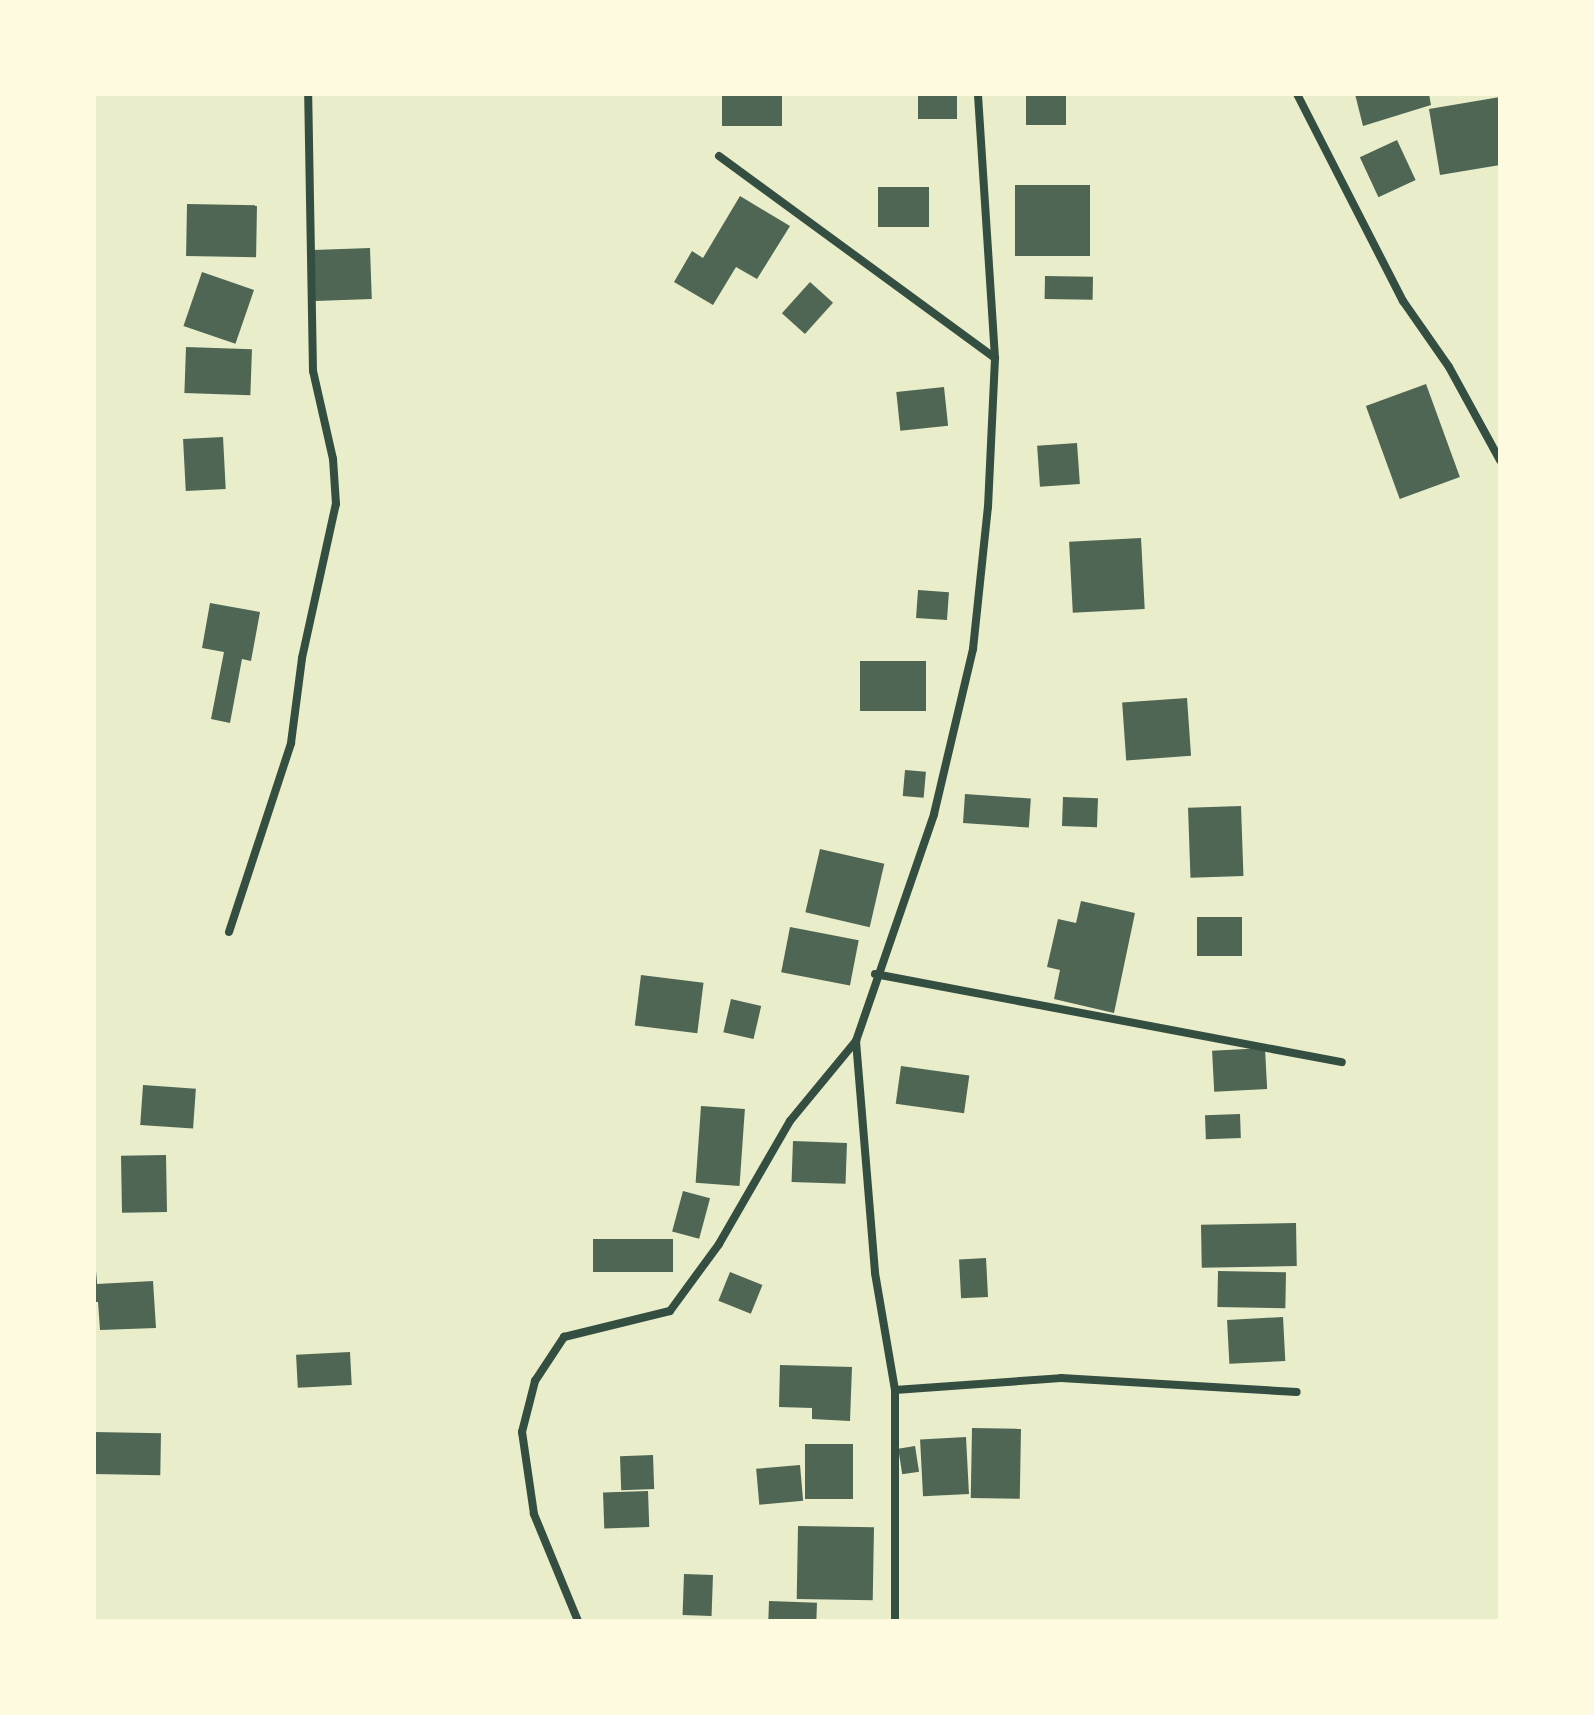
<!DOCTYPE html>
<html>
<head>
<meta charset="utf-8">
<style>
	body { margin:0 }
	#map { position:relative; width:1594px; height:1715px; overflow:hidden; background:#e9edc9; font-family:"Noto Serif",serif }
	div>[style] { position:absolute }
	.building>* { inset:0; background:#4f6655; transform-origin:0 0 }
	.minor>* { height:8px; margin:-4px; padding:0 4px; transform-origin:4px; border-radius:4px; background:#344e41 }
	span { translate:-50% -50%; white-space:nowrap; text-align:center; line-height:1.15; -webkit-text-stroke:6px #fefae0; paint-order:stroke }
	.frame { position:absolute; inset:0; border:96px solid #fefae0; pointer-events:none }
</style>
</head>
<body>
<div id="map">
	<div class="building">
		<i style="left:722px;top:94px;width:60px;height:32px"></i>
		<i style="left:918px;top:94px;width:39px;height:25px"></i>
		<i style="left:1026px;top:94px;width:40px;height:31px"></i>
		<i style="clip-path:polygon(1355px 94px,1429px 94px,1431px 105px,1363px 126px)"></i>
		<i style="clip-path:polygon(1500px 97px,1500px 165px,1440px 175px,1429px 109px)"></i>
		<i style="left:1397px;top:140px;width:44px;height:41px;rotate:65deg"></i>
		<i style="left:1015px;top:185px;width:75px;height:71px"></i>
		<i style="left:878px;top:187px;width:51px;height:40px"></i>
		<i style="clip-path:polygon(740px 196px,790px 226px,757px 279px,736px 267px,713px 305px,674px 282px,692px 251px,703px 258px)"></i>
		<i style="left:187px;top:204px;width:70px;height:52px;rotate:1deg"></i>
		<i style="left:370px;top:248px;width:51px;height:57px;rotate:88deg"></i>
		<i style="left:202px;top:272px;width:55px;height:57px;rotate:19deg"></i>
		<i style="left:1045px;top:276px;width:48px;height:23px;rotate:1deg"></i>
		<i style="left:810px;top:282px;width:31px;height:42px;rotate:42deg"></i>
		<i style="left:186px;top:347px;width:66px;height:46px;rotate:2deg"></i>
		<i style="left:1426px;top:384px;width:99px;height:64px;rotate:70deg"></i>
		<i style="left:944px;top:387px;width:39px;height:48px;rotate:84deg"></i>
		<i style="left:223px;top:437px;width:52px;height:40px;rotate:87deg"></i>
		<i style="left:1077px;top:443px;width:41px;height:40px;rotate:86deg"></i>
		<i style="left:1141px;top:538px;width:71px;height:72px;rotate:87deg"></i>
		<i style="left:918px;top:590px;width:31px;height:28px;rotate:4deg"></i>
		<i style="clip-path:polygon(210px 603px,260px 612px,251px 661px,242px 659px,230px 723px,211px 719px,224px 652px,202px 648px)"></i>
		<i style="left:860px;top:661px;width:66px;height:50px"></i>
		<i style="left:1187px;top:698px;width:58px;height:65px;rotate:86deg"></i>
		<i style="left:905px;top:770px;width:21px;height:26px;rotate:5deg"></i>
		<i style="left:965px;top:794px;width:66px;height:29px;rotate:4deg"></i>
		<i style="left:1063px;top:797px;width:35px;height:29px;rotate:2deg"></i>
		<i style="left:1241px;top:806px;width:70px;height:53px;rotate:88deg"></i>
		<i style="left:820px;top:849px;width:66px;height:65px;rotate:13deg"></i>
		<i style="clip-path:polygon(1081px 901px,1135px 913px,1114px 1013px,1054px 999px,1060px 970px,1047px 967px,1058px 919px,1076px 923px)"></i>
		<i style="left:1197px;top:917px;width:45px;height:39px"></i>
		<i style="left:790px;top:927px;width:70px;height:46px;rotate:11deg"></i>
		<i style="left:641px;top:975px;width:63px;height:51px;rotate:7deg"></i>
		<i style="left:731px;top:999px;width:31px;height:34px;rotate:13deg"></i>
		<i style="left:1265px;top:1048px;width:41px;height:53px;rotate:87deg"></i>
		<i style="left:901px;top:1066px;width:69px;height:38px;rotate:8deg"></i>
		<i style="left:143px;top:1085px;width:53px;height:40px;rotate:4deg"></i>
		<i style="left:701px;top:1106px;width:44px;height:77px;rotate:4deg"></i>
		<i style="left:1240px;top:1114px;width:24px;height:35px;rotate:88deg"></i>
		<i style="left:793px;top:1141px;width:54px;height:41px;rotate:2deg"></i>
		<i style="left:166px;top:1155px;width:57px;height:45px;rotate:89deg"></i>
		<i style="left:683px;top:1191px;width:28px;height:42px;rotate:15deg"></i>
		<i style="left:1296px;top:1223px;width:43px;height:95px;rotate:89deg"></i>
		<i style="left:593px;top:1239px;width:80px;height:33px"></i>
		<i style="left:986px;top:1258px;width:39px;height:27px;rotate:87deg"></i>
		<i style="clip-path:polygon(97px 1271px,97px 1284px,153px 1281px,156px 1328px,100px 1330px,98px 1302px,94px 1302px)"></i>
		<i style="left:1218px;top:1271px;width:68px;height:36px;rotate:1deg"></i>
		<i style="left:730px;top:1272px;width:35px;height:31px;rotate:22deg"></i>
		<i style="left:1283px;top:1317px;width:44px;height:56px;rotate:87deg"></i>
		<i style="left:350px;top:1352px;width:33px;height:54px;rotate:87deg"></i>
		<i style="clip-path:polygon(780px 1365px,852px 1367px,850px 1421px,812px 1419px,812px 1408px,779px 1407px)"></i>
		<i style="left:972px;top:1428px;width:49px;height:70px;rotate:1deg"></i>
		<i style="left:94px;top:1432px;width:67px;height:42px;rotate:1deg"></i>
		<i style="left:966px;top:1437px;width:57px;height:46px;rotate:87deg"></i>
		<i style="left:805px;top:1444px;width:48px;height:55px"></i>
		<i style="left:915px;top:1446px;width:26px;height:17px;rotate:81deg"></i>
		<i style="left:653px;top:1455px;width:34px;height:33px;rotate:88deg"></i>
		<i style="left:800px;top:1465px;width:36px;height:44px;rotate:85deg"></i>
		<i style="left:648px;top:1491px;width:36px;height:45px;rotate:88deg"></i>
		<i style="left:798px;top:1526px;width:76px;height:73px;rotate:1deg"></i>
		<i style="left:684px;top:1574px;width:29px;height:41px;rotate:2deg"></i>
		<i style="left:769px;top:1601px;width:48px;height:20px;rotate:2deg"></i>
	</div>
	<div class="minor">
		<i style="left:1297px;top:94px;width:233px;rotate:62.9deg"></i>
		<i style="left:1403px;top:301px;width:80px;rotate:55.1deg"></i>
		<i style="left:1449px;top:367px;width:106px;rotate:61.3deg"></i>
		<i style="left:719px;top:156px;width:342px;rotate:36.2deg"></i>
		<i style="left:229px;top:932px;width:199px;rotate:-71.8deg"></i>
		<i style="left:291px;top:743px;width:86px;rotate:-82.6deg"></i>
		<i style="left:302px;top:658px;width:158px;rotate:-77.6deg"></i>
		<i style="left:336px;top:504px;width:45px;rotate:-93.8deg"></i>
		<i style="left:333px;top:459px;width:90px;rotate:-102.8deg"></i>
		<i style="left:313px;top:371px;width:277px;rotate:-91deg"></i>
		<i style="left:875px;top:974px;width:475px;rotate:10.7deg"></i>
		<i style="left:856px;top:1041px;width:233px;rotate:85.3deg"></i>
		<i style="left:875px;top:1273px;width:119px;rotate:80.3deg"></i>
		<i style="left:895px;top:1390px;width:231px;rotate:90deg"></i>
		<i style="left:895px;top:1390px;width:166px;rotate:-4.1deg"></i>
		<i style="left:1061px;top:1378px;width:236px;rotate:3.4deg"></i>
		<i style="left:578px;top:1621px;width:116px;rotate:-112.4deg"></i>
		<i style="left:534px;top:1514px;width:83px;rotate:-98.3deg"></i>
		<i style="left:522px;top:1432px;width:53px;rotate:-75.7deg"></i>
		<i style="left:535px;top:1381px;width:53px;rotate:-56.6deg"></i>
		<i style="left:564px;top:1337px;width:109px;rotate:-13.8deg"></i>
		<i style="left:670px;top:1311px;width:83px;rotate:-53.8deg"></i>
		<i style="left:719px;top:1244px;width:142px;rotate:-60deg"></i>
		<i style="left:790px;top:1121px;width:104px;rotate:-50.5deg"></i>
		<i style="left:856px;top:1041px;width:240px;rotate:-71deg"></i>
		<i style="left:934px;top:814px;width:170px;rotate:-76.7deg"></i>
		<i style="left:973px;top:649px;width:143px;rotate:-84deg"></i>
		<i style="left:988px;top:507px;width:149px;rotate:-87.3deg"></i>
		<i style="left:995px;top:358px;width:265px;rotate:-93.7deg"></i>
	</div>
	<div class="frame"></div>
</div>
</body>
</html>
